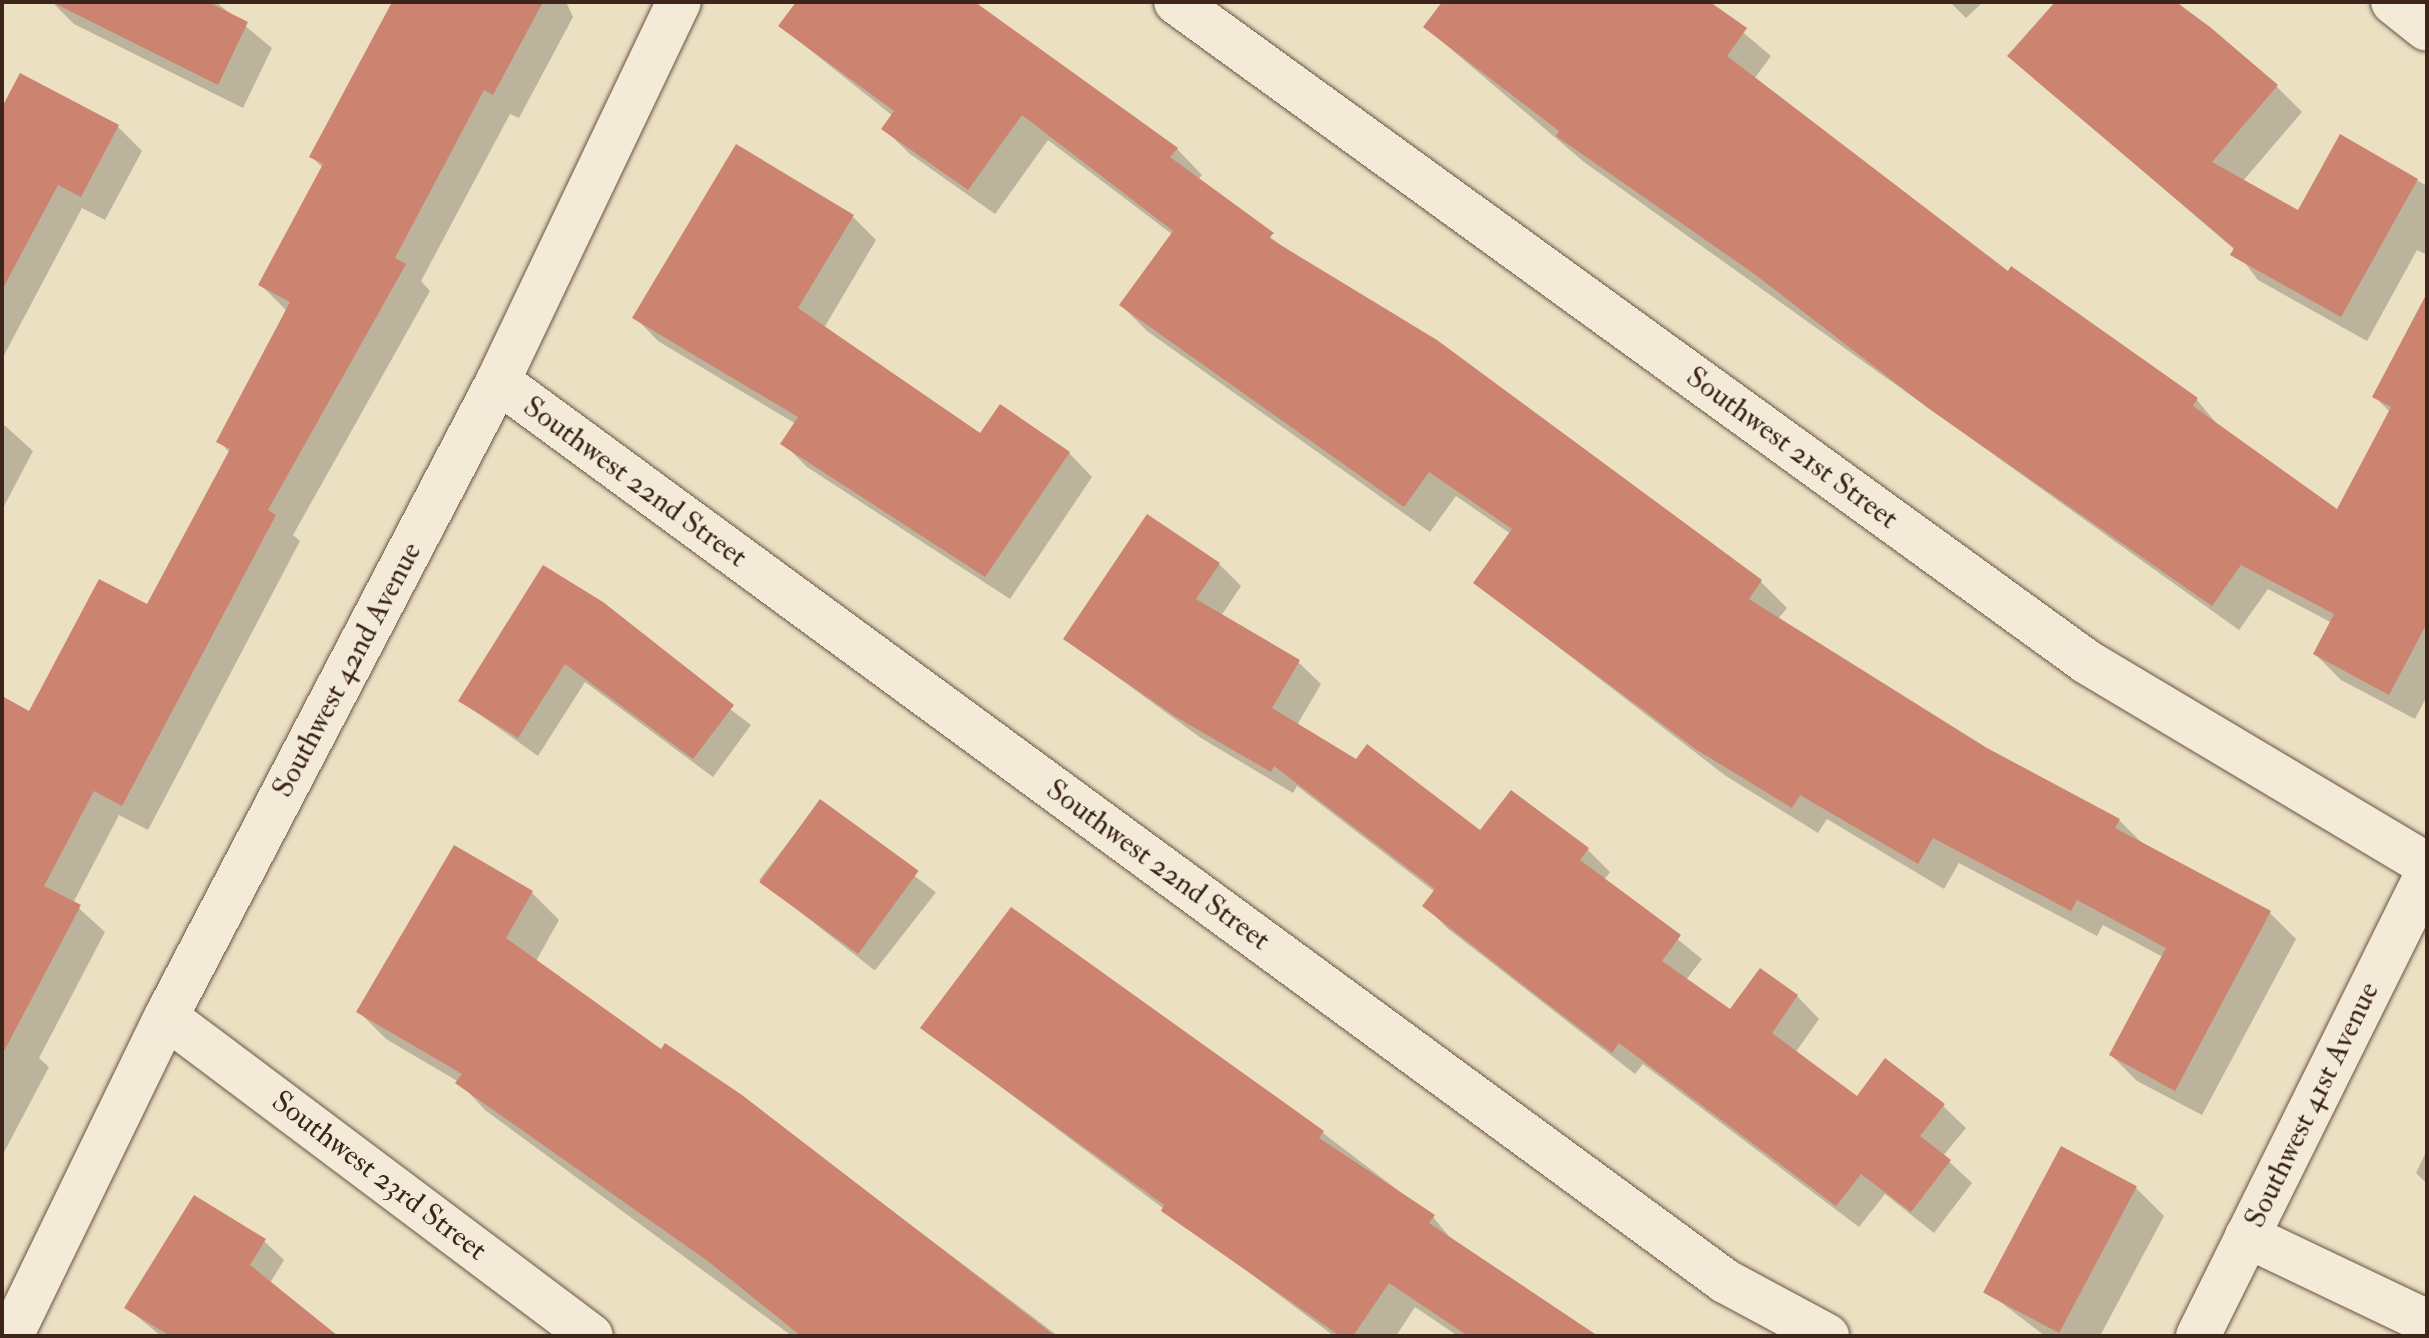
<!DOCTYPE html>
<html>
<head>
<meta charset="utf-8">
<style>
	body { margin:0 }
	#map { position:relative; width:2429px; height:1338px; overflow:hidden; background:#ece0c3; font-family:"IM FELL Double Pica",serif }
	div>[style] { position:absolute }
	.shadow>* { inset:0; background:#0003; transform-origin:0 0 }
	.building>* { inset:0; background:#cc8470; transform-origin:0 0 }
	.roads { filter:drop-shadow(0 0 2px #695446) drop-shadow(0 0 2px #695446) }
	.minor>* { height:44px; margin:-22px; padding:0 22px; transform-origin:22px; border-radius:22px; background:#f3ebd8 }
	span { translate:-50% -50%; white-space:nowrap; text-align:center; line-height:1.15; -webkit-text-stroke:6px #f3ebd8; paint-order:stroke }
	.street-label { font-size:30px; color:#3d251c }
	.frame { position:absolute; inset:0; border:4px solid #3d251c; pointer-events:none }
</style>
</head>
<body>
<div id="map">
	<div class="shadow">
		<i style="clip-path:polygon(52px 2px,216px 2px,272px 48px,243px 108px,74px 24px)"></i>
		<i style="clip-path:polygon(394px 2px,566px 2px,573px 17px,519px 118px,510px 114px,421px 281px,430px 291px,293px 535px,300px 541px,148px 830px,119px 815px,73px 903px,105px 932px,39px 1058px,49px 1067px,2px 1156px,2px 720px,30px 714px,148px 607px,230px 453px,219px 441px,286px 310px,261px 285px,323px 168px,312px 157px)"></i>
		<i style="clip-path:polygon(798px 2px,971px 2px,1177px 149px,1202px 175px,1198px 180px,1293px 255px,1436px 342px,1761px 582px,1787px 608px,1778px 619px,1986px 750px,2119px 820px,2145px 846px,2270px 913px,2296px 939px,2202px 1115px,2137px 1081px,2111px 1055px,2163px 957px,2103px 925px,2097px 936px,1959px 863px,1944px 889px,1827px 819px,1818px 833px,1726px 776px,1475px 583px,1511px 534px,1456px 496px,1430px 532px,1147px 331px,1121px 305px,1173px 235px,1048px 140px,995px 214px,910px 154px,884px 129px,893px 116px,780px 26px)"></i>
		<i style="clip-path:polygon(1444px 2px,1707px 2px,1771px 56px,1754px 79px,2008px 274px,2197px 400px,2221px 429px,2337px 512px,2390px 412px,2374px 396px,2427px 339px,2427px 696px,2415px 719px,2341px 680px,2315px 654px,2332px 623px,2268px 589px,2239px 630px,1584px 162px,1425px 27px)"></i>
		<i style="clip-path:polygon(1950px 2px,1983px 2px,1966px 18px)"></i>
		<i style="clip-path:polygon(2058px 2px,2177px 2px,2277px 87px,2302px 112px,2243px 181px,2299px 213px,2341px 137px,2427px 186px,2427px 255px,2417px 250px,2367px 341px,2258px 280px,2235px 250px,2009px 56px)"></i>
		<i style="clip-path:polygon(2px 112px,118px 127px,142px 151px,105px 220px,82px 208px,2px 359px)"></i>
		<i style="clip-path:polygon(853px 217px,876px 240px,824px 328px,981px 436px,1069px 453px,1092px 477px,1010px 599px,807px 467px,783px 443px,796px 424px,658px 341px,635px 317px)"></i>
		<i style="clip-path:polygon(2px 423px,33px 451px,2px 510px)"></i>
		<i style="clip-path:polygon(1219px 564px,1241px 586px,1221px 616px,1298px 662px,1321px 684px,1297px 725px,1480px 833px,1588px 850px,1610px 872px,1604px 880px,1702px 959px,1686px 980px,1730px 1012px,1797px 996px,1819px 1019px,1795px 1053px,1857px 1098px,1943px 1106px,1966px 1128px,1943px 1156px,1972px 1183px,1934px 1233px,1885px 1194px,1859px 1227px,1643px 1064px,1635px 1074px,1447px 928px,1425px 905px,1435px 892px,1297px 786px,1293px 793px,1201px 738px,1065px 639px)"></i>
		<i style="clip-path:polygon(544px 568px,751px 725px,713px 777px,585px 682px,538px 756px,461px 701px)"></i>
		<i style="left:820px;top:802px;width:147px;height:99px;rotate:38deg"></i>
		<i style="clip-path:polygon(454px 848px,532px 893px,559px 920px,536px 961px,662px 1052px,740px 1096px,1058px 1336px,792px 1336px,485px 1110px,459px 1082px,386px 1039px,359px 1012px)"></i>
		<i style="clip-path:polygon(922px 1028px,1323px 1133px,1433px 1217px,1457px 1246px,1588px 1336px,1458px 1336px,1415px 1307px,1396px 1336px,1334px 1336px)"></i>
		<i style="clip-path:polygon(2062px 1148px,2136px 1188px,2164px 1216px,2100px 1336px,2045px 1336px,1986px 1291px)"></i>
		<i style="clip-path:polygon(2427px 1150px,2427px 1184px,2416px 1173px)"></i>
		<i style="clip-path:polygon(264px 1241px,284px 1260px,270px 1283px,335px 1336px,161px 1336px,127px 1308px)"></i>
	</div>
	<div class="building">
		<i style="clip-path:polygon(52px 2px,208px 2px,248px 22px,218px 85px)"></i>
		<i style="clip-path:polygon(392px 2px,543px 2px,493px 95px,484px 90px,395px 258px,406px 264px,268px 510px,276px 515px,122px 806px,94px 791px,44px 886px,81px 905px,2px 1055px,2px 696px,29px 711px,99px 579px,147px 604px,230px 449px,216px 442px,290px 302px,258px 285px,323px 164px,309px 157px)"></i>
		<i style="clip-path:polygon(796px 2px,975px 2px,1178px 148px,1170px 157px,1274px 233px,1269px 238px,1437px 340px,1762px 580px,1749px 599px,1987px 748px,2120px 819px,2115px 828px,2271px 911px,2175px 1091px,2109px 1055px,2166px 948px,2077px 900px,2071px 911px,1933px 838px,1918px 864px,1800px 795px,1792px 808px,1697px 750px,1473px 583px,1512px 529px,1429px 472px,1404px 507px,1119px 305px,1173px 231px,1022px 115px,968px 190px,881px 129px,894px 111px,778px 26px)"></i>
		<i style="clip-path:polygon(1442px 2px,1710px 2px,1747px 28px,1727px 56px,2008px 271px,2011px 266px,2198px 398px,2193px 406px,2337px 509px,2391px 407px,2372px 397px,2427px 293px,2427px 623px,2389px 695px,2313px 654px,2334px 614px,2241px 565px,2212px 606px,1928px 408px,1753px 273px,1556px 136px,1559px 131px,1423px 27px)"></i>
		<i style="clip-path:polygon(2055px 2px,2176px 2px,2210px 27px,2278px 85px,2212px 162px,2298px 210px,2340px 134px,2418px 179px,2341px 317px,2230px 255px,2234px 248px,2007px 56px)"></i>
		<i style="clip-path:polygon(20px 73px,119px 125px,81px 197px,58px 185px,2px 290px,2px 107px)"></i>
		<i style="clip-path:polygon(736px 144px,854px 215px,798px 308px,980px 433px,1000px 404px,1070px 452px,985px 577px,780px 444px,798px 417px,632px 318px)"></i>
		<i style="clip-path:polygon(1147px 514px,1220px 563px,1196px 599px,1300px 660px,1272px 708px,1356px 759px,1367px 744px,1480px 830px,1511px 790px,1589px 848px,1580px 860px,1681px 935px,1662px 961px,1730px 1009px,1760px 968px,1798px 995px,1772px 1033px,1857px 1096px,1885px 1058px,1945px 1104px,1920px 1136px,1951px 1160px,1911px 1212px,1861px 1174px,1836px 1206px,1619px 1043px,1612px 1053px,1545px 1002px,1422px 906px,1435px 889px,1274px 766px,1271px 772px,1176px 717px,1063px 639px)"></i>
		<i style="clip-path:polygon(543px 565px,603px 602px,734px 705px,693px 759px,565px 664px,518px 738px,458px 701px)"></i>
		<i style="left:820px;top:799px;width:122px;height:103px;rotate:36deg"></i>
		<i style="clip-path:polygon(454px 845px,533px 891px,506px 938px,661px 1049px,665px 1043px,742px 1095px,1055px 1336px,801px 1336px,709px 1262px,455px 1083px,462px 1074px,356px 1012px)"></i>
		<i style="clip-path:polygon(1011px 907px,1324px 1131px,1319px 1138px,1435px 1215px,1429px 1223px,1598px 1336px,1468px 1336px,1389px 1283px,1353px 1336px,1340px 1336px,1161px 1211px,1164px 1205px,920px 1028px)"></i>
		<i style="left:2061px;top:1146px;width:86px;height:166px;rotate:28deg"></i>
		<i style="clip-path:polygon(194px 1195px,266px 1239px,250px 1265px,338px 1336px,170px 1336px,124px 1308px)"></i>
	</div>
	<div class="roads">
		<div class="minor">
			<i style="left:1176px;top:2px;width:1125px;rotate:35.92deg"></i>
			<i style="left:2087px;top:662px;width:396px;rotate:30.8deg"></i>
			<i style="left:2393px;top:2px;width:43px;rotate:38.5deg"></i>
			<i style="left:498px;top:381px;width:1522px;rotate:36.26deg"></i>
			<i style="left:1725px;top:1281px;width:116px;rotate:28.3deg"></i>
			<i style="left:166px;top:1017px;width:531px;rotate:36.89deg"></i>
			<i style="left:2247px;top:1236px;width:199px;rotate:25.5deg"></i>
			<i style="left:11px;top:1336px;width:355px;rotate:-64.1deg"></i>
			<i style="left:166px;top:1017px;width:717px;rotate:-62.43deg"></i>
			<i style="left:498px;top:381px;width:420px;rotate:-64.5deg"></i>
			<i style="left:2198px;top:1336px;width:516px;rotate:-63.63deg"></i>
		</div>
	</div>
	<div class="street-label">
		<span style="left:1792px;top:448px;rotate:36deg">Southwest 21st Street</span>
		<span style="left:635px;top:482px;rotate:36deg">Southwest 22nd Street</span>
		<span style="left:347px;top:670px;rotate:-62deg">Southwest 42nd Avenue</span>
		<span style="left:1158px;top:865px;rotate:36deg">Southwest 22nd Street</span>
		<span style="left:2312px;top:1105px;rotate:-64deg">Southwest 41st Avenue</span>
		<span style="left:379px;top:1176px;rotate:37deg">Southwest 23rd Street</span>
	</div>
	<div class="frame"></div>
</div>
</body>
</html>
